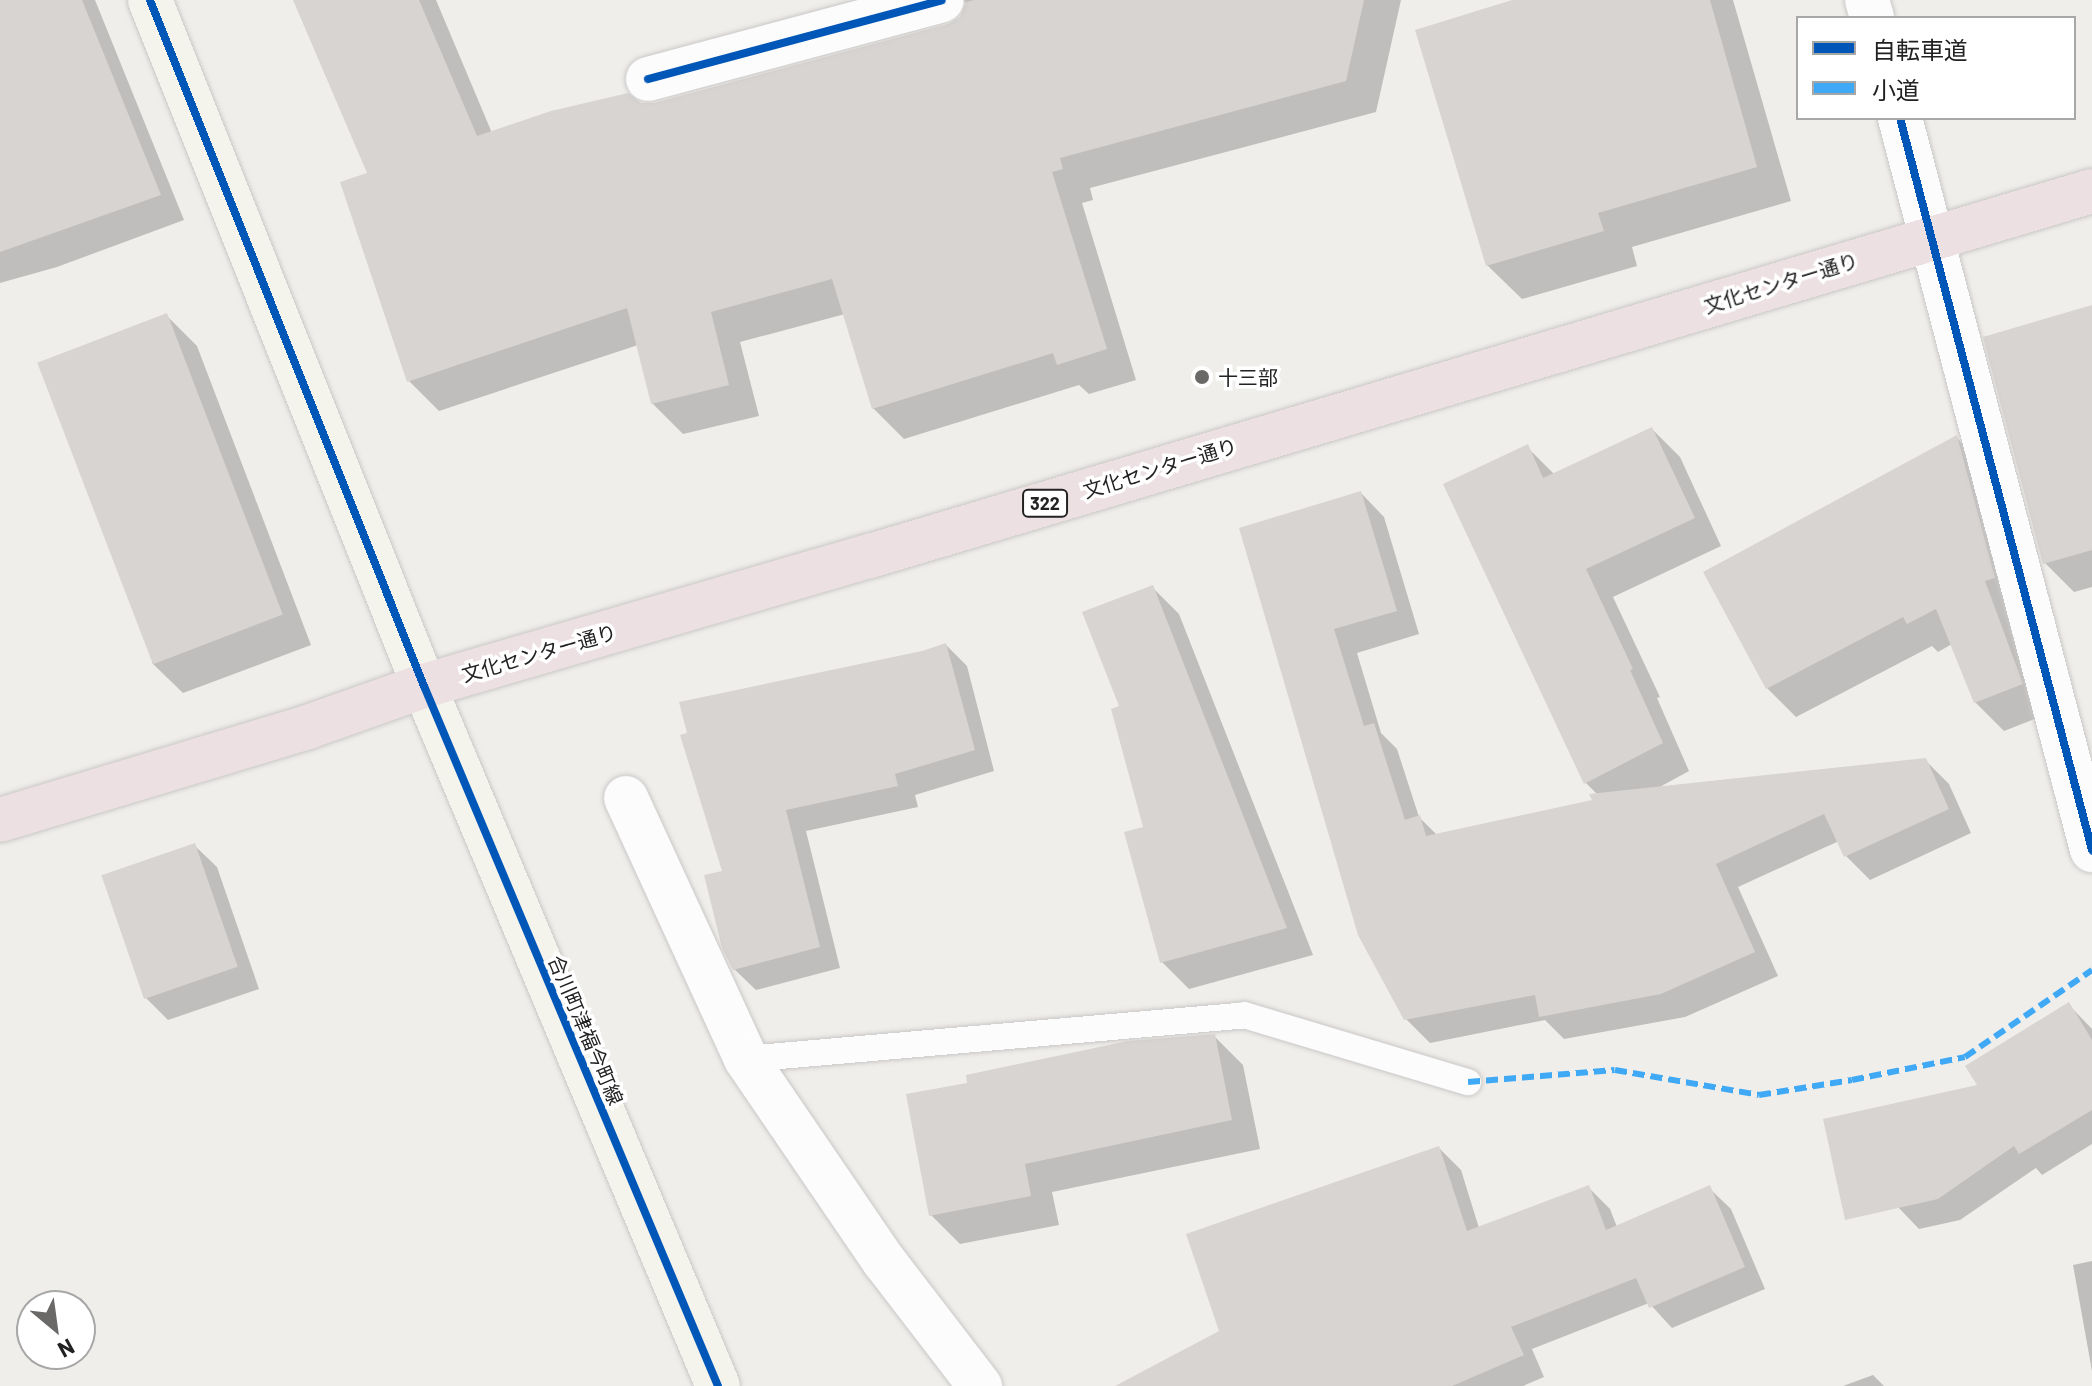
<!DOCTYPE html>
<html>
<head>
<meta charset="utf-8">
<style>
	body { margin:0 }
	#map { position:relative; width:2092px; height:1386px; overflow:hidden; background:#f0eeeb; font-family:Barlow,"Noto Sans JP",sans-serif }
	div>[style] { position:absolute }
	.shadow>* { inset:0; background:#0003 }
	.building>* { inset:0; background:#d7d4d2; transform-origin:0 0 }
	.roads { filter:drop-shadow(0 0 2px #c9c8c7) drop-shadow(0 0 2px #c9c8c7) }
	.lane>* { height:26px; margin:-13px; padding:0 13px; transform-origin:13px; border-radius:13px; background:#fdfcfc }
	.street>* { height:44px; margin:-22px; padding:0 22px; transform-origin:22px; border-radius:22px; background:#fdfcfc }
	.secondary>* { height:44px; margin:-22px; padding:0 22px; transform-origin:22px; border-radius:22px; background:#f4f4ed }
	.highway>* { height:44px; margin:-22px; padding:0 22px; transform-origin:22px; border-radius:22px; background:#ece0e2 }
	.quiet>* { height:6px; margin-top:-3px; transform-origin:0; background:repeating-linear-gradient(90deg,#3fa9f5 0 12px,transparent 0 18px) }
	.cycleway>* { height:8px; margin:-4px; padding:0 4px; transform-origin:4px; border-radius:4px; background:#0057b8 }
	.dots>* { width:22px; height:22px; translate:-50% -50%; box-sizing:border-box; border:4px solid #fff; border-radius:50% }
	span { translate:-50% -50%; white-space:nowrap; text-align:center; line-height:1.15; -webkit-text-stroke:7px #fff; paint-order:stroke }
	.shield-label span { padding:2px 6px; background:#fff; border:2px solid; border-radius:6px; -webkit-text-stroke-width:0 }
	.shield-label { font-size:18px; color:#222; font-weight:700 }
	.street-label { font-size:20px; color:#222 }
	.poi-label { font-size:20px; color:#222 }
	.left { translate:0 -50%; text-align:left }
	.legend { position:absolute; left:1796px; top:16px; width:280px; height:104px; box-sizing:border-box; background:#fff; border:2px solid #a7a7a7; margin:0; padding:10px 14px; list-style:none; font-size:24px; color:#222 }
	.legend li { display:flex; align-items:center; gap:16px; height:40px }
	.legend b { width:40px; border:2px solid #a7a7a7 }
	.north { position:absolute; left:16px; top:1290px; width:80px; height:80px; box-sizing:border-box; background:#fff; border:2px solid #a7a7a7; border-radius:50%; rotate:151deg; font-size:22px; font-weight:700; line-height:32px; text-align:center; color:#222 }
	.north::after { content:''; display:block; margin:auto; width:28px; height:36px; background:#6a6968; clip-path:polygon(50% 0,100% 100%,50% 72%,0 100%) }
</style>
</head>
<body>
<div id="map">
	<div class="shadow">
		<i style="clip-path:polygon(0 0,95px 0,184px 220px,57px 267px,0 283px)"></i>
		<i style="clip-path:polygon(295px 0,436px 0,492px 133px,655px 105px,949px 26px,960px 20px,968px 5px,963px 0,1401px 0,1376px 112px,1090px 188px,1093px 200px,1082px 203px,1136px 380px,1089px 394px,1079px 385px,904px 439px,873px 408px,845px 314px,740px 342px,759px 416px,683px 434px,652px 403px,638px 345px,439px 411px,408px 380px,369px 174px)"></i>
		<i style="clip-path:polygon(1519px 0,1733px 0,1791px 201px,1632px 247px,1637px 266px,1522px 299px,1487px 265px)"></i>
		<i style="clip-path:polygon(2092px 314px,2092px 587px,2074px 592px,2045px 563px)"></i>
		<i style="clip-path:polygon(166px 315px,197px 346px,311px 645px,183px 693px,152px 663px)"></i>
		<i style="clip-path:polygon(1652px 429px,1680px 457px,1721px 546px,1613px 597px,1660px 697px,1657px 698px,1689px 771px,1656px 789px,1925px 760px,1949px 784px,1971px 833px,1870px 880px,1846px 856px,1839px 841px,1738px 887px,1778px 976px,1685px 1017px,1564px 1039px,1545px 1020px,1430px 1043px,1406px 1019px,1242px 529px,1361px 493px,1384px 517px,1419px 634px,1357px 653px,1381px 733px,1397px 749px,1419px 817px,1437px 835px,1595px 801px,1598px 795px,1586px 783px,1527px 447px,1555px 475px)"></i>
		<i style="clip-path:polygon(1957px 438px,1985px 466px,2050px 713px,2004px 731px,1975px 702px,1952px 644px,1938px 652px,1932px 646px,1796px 717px,1767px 688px)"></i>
		<i style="clip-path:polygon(1152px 587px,1179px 614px,1313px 955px,1189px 989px,1162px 962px,1146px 828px,1122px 708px)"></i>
		<i style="clip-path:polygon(946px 645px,967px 666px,994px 771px,915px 795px,918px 807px,806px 831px,840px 968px,756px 990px,734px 969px,724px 872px,922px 653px)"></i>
		<i style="clip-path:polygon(195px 846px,217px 867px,259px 989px,168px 1020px,146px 998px)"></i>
		<i style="clip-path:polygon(2069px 1005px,2092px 1029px,2092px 1144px,2042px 1175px,2036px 1168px,1960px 1220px,1919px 1229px,1898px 1207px,1980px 1087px)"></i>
		<i style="clip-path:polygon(1214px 1036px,1243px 1065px,1260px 1149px,1052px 1192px,1059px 1225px,960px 1244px,931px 1215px)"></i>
		<i style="clip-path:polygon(1439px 1148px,1461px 1170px,1479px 1228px,1588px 1187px,1610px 1209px,1617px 1227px,1709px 1188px,1731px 1209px,1765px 1289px,1672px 1328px,1649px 1303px,1532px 1349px,1544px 1377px,1523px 1386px,1119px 1386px,1222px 1332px)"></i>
		<i style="clip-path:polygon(2092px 1261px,2092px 1371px,2073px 1265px)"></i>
		<i style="clip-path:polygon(1873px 1375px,1884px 1386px,1843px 1386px)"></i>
	</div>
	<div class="building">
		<i style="clip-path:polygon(0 0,82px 0,161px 195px,0 252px)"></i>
		<i style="clip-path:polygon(293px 0,419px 0,477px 136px,551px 111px,628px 93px,641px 103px,654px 103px,948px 24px,960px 17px,966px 2px,974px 0,1364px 0,1346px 81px,1060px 158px,1063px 169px,1052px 172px,1107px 349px,1057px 365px,1053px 353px,872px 409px,832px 279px,711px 312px,729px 385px,651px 404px,627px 308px,407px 382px,340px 182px,367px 173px)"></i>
		<i style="clip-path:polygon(1512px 0,1710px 0,1757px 167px,1598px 213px,1604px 231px,1486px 266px,1415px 30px)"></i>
		<i style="clip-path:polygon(2092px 305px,2092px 550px,2043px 564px,1983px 337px)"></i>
		<i style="left:167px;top:313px;width:323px;height:139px;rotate:69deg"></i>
		<i style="clip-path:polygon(1652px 427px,1695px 518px,1586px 569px,1633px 669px,1630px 670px,1663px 743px,1584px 784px,1443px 484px,1528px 444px,1543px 478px)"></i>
		<i style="clip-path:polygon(1957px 435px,1995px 578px,1985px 581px,2023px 684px,1974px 703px,1936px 609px,1907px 624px,1903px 617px,1766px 689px,1703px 572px)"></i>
		<i style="clip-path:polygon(1361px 491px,1397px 611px,1334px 629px,1364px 726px,1374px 723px,1405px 820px,1420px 815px,1426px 836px,1592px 800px,1589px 794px,1926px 758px,1949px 809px,1844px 857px,1824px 814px,1716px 864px,1755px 952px,1661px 994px,1539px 1017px,1535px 995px,1404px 1020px,1358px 935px,1239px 528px)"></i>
		<i style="clip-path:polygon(1153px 585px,1287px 928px,1160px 963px,1124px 832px,1143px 827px,1111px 709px,1119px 706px,1082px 612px)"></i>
		<i style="clip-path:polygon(946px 643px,975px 750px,895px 774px,898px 786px,786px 810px,820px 947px,733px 970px,722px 948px,704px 875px,722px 871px,680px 735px,687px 733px,679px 702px,922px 651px)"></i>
		<i style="left:195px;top:843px;width:131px;height:99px;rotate:71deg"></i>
		<i style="clip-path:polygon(2069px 1002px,2092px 1040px,2092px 1110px,2019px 1154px,2014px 1146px,1938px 1199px,1845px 1220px,1823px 1119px,1977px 1085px,1965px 1066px)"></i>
		<i style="clip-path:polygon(1215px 1034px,1232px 1120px,1025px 1164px,1031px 1196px,929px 1216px,906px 1094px,967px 1083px,966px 1075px,1128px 1041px)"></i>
		<i style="clip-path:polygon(1439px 1146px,1467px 1231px,1589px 1185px,1606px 1230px,1710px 1185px,1745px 1267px,1649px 1308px,1636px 1278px,1511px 1327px,1524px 1355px,1452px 1386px,1115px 1386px,1219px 1331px,1186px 1234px)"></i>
	</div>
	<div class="roads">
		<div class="lane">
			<i style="left:746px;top:1059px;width:500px;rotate:-5deg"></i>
			<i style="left:1244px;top:1015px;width:234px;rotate:16.7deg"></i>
		</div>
		<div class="street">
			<i style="left:1867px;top:0;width:19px;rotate:74deg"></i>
			<i style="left:648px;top:79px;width:304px;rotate:-15deg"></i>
			<i style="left:1900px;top:118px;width:757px;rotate:75.3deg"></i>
			<i style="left:626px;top:798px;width:287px;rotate:65.3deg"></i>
			<i style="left:746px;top:1059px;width:245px;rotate:55.7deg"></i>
			<i style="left:884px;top:1261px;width:158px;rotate:52.5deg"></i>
		</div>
		<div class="secondary">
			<i style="left:150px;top:0;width:739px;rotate:68.23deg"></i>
			<i style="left:424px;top:686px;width:759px;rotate:67.22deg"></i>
		</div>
		<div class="highway">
			<i style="left:0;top:820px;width:322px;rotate:-16.8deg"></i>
			<i style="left:308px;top:727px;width:123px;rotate:-19.5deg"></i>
			<i style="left:424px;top:686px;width:465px;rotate:-16.3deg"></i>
			<i style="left:870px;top:556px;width:1275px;rotate:-16.63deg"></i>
		</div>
	</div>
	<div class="quiet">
		<i style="left:1468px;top:1082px;width:147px;rotate:-4.7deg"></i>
		<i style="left:1615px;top:1070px;width:146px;rotate:9.8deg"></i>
		<i style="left:1759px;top:1095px;width:94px;rotate:-9.2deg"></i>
		<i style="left:1852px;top:1080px;width:115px;rotate:-11.5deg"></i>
		<i style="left:1965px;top:1057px;width:154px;rotate:-34.4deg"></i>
	</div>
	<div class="cycleway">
		<i style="left:150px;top:0;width:739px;rotate:68.23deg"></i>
		<i style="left:424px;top:686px;width:759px;rotate:67.22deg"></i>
		<i style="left:648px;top:79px;width:304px;rotate:-15deg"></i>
		<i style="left:1900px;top:118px;width:757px;rotate:75.3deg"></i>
	</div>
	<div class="dots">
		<i style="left:1202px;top:377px;background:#6a6968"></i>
	</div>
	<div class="shield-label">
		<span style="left:1045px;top:503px">322</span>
	</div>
	<div class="street-label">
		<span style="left:1781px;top:283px;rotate:-17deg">文化センター通り</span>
		<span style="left:1160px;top:468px;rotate:-17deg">文化センター通り</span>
		<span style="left:539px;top:653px;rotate:-16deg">文化センター通り</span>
		<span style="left:586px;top:1030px;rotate:67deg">合川町津福今町線</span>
	</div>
	<div class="poi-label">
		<span class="left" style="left:1218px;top:377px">十三部</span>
	</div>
	<ul class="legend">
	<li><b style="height:10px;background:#0057b8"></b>自転車道</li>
	<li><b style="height:10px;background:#3fa9f5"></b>小道</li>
	</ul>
	<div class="north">N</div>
</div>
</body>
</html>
